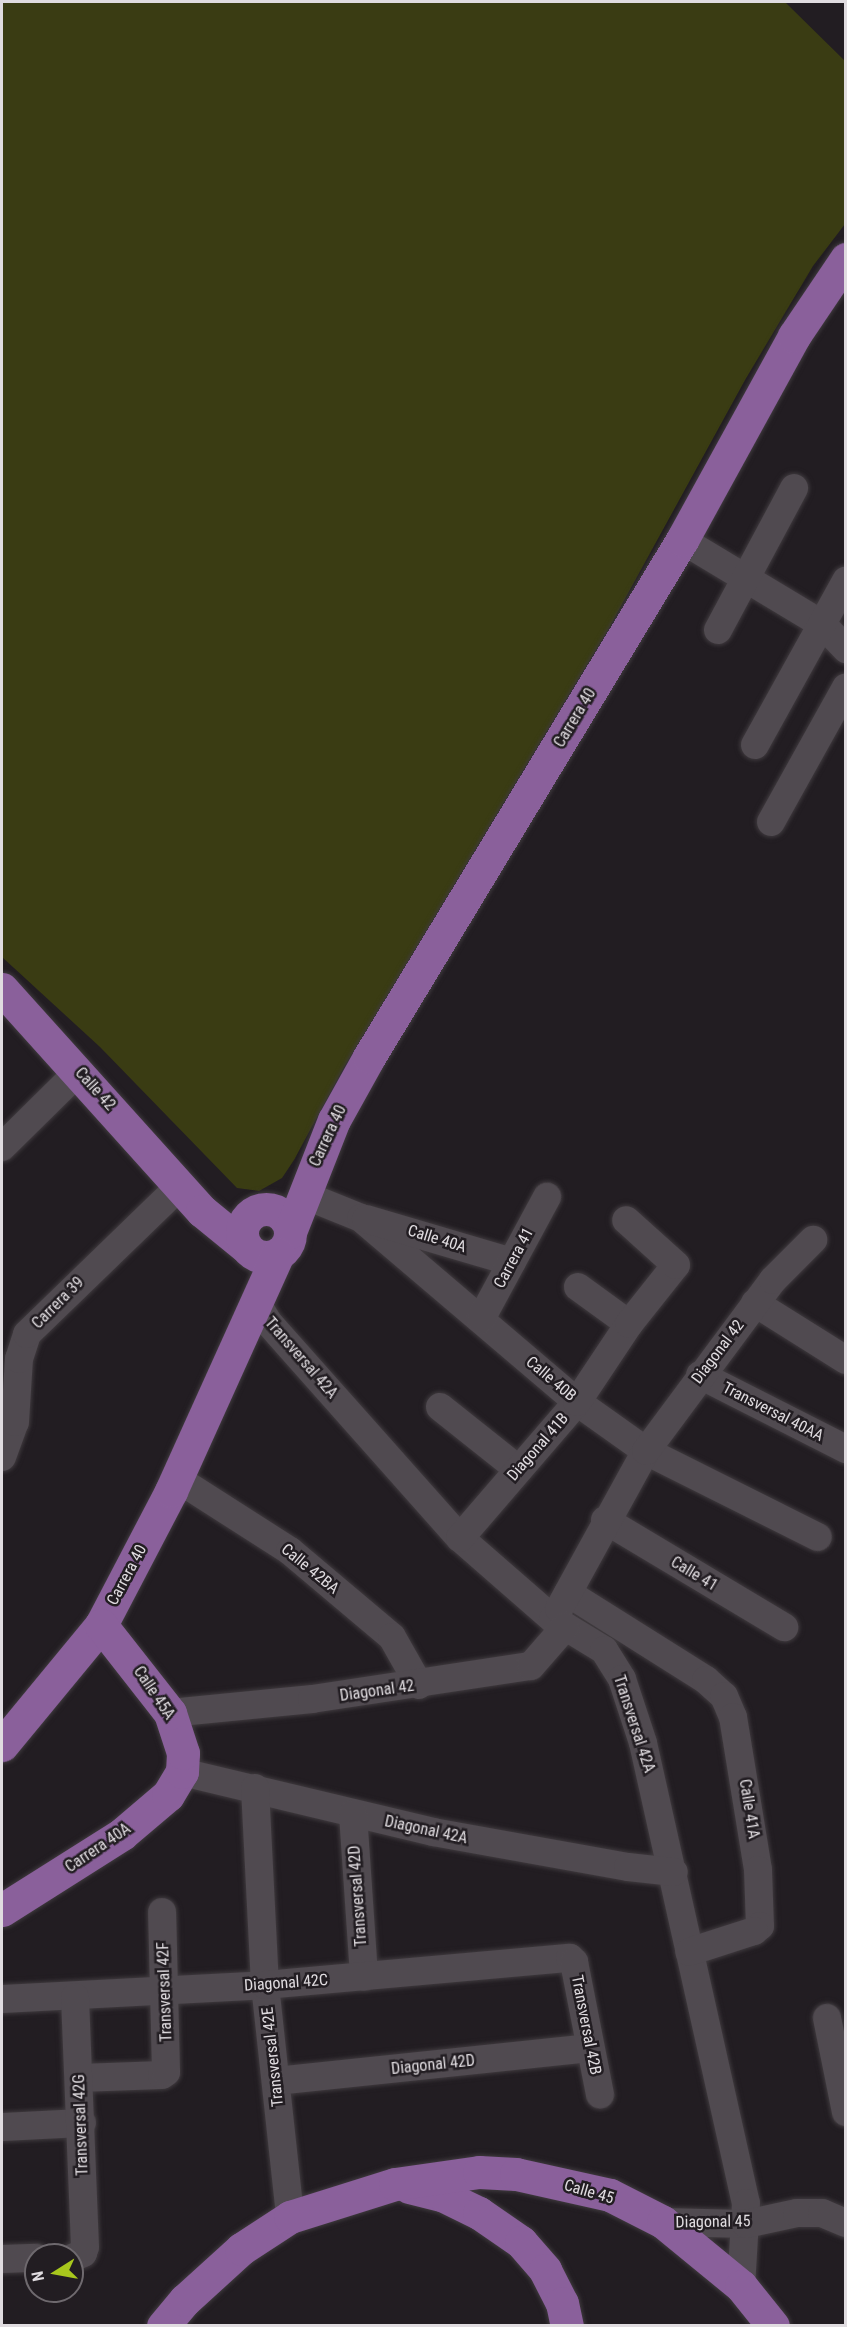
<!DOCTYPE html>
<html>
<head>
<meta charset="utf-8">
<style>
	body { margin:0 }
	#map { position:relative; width:847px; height:2327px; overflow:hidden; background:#221d22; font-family:"Roboto Condensed",sans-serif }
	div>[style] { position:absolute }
	.green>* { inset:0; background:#3a3c13 }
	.roads { filter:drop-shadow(0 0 2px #3f3a3e) drop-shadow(0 0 2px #3f3a3e) }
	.minor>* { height:28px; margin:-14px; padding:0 14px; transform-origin:14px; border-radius:14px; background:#504a50 }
	.major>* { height:33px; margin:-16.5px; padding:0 16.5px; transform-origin:16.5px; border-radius:16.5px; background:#8a609b }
	.major>.ring { margin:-16.5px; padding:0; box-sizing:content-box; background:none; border:33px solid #8a609b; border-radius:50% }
	span { translate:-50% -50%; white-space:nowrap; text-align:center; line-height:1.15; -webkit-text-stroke:5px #221d22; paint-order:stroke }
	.street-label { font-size:16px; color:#e0dce0 }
	.frame { position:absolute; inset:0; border:3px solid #e0dce0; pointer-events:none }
	.north { position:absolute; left:24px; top:2243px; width:60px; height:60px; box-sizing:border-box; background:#221d22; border:2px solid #6e696e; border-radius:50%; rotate:259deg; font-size:16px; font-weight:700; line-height:24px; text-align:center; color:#e0dce0 }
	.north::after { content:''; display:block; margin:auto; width:21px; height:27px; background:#a8c71d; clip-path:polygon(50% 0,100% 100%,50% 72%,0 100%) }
</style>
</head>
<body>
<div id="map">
	<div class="green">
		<i style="clip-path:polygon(2px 2px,785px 2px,845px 61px,845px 224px,813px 266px,745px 380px,609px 628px,344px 1067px,294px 1160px,282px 1178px,259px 1191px,237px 1188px,100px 1047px,2px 957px)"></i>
	</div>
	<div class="roads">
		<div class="minor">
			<i style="left:682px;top:540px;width:163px;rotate:31deg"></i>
			<i style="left:822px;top:624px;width:35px;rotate:46deg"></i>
			<i style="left:718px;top:630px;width:161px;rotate:-61.8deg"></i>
			<i style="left:755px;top:745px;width:188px;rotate:-61deg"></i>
			<i style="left:771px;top:822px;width:154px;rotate:-60.9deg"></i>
			<i style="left:2px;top:1147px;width:108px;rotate:-44.6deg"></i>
			<i style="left:304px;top:1195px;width:61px;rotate:22deg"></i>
			<i style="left:361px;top:1218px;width:284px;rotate:40.4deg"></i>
			<i style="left:577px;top:1402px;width:85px;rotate:35.4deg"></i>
			<i style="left:646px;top:1451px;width:192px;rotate:26.6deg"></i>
			<i style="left:366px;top:1219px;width:152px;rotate:16.4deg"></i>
			<i style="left:578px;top:1287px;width:63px;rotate:36deg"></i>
			<i style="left:256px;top:1302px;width:23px;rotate:59deg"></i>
			<i style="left:268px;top:1322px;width:289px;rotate:48.4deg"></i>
			<i style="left:460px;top:1538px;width:123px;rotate:41.1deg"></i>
			<i style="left:553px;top:1619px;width:60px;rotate:31.3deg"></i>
			<i style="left:604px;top:1650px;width:34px;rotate:58deg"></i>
			<i style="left:622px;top:1679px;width:67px;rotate:71.8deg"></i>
			<i style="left:643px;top:1743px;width:471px;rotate:77.4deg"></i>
			<i style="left:746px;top:2203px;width:83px;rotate:93.4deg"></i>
			<i style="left:755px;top:1303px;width:107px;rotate:32.1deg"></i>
			<i style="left:481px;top:1319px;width:139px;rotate:-61.6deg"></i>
			<i style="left:700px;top:1375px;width:164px;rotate:26.9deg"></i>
			<i style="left:440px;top:1407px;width:100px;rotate:38.5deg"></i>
			<i style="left:2px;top:1457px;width:37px;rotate:-70deg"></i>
			<i style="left:15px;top:1422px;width:63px;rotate:-86.4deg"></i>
			<i style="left:19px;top:1359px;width:26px;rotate:-72deg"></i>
			<i style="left:27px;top:1334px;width:214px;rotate:-44.1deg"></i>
			<i style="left:176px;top:1478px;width:135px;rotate:32.6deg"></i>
			<i style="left:290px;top:1551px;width:133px;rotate:40.1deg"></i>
			<i style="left:392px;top:1637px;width:55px;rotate:60.6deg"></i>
			<i style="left:605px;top:1520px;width:209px;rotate:30.9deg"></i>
			<i style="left:460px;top:1538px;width:179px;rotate:-49.3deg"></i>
			<i style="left:577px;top:1402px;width:94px;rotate:-56.3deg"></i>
			<i style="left:629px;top:1324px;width:75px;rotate:-51.5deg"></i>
			<i style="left:676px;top:1265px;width:67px;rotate:-138deg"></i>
			<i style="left:568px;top:1593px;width:163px;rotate:32.2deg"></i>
			<i style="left:706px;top:1680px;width:24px;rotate:42deg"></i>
			<i style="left:724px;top:1696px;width:23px;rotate:67deg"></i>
			<i style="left:733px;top:1717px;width:155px;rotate:80.7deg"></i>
			<i style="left:758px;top:1870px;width:56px;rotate:88deg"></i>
			<i style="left:760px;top:1926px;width:8px;rotate:140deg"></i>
			<i style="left:754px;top:1931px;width:68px;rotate:162.1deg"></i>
			<i style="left:559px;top:1609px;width:180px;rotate:-61.2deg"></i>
			<i style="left:646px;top:1451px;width:213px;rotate:-53.4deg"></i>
			<i style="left:773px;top:1280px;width:57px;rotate:-45deg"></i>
			<i style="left:170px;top:1713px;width:143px;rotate:-5.6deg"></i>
			<i style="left:312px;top:1699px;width:221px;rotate:-8.6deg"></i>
			<i style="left:531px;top:1666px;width:52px;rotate:-48.9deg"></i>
			<i style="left:182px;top:1772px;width:258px;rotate:13.4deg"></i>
			<i style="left:433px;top:1832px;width:198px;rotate:10.2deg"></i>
			<i style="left:628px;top:1867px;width:46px;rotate:6.2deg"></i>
			<i style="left:255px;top:1788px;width:197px;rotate:87.1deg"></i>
			<i style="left:265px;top:1985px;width:233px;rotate:83.8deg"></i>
			<i style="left:353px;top:1814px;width:163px;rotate:86.1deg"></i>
			<i style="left:2px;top:1999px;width:263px;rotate:-3deg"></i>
			<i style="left:265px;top:1985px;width:306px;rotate:-5.1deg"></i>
			<i style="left:570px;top:1958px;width:6px;rotate:45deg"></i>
			<i style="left:574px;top:1962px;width:135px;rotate:78.9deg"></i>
			<i style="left:827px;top:2018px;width:96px;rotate:78.6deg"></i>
			<i style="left:80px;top:2078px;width:82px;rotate:-2.1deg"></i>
			<i style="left:162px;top:2075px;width:5px;rotate:-37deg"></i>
			<i style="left:166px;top:2072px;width:160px;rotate:-91.4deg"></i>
			<i style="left:276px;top:2081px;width:315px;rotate:-6deg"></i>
			<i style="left:2px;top:2127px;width:80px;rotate:-2.9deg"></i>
			<i style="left:663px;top:2222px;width:83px;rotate:1.4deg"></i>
			<i style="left:746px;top:2224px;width:52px;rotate:-12.2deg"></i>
			<i style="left:797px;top:2213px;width:25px"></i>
			<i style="left:822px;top:2213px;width:26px;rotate:23deg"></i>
			<i style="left:72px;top:2258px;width:12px;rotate:-24deg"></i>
			<i style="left:83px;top:2253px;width:6px;rotate:-72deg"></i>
			<i style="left:85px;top:2247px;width:250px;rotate:-92.3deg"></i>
			<i style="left:2px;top:2259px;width:34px;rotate:-2deg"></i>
		</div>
		<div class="major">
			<i style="left:2px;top:989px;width:299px;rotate:48deg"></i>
			<i style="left:202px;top:1211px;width:57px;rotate:39.3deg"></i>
			<i class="ring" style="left:242px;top:1209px;width:15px;height:15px"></i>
			<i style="left:290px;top:1232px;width:120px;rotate:-68.6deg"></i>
			<i style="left:334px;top:1120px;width:72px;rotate:-60.9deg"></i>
			<i style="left:369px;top:1057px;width:604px;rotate:-58.81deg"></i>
			<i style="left:682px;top:540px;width:233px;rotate:-61.2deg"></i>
			<i style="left:794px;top:336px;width:93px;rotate:-56deg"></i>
			<i style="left:2px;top:1745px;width:156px;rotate:-50.5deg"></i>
			<i style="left:101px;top:1625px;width:151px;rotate:-62.4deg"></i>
			<i style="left:171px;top:1491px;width:260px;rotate:-65.7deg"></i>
			<i style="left:2px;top:1910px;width:142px;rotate:-32.3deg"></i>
			<i style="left:122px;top:1834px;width:60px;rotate:-40.3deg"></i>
			<i style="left:168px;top:1795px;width:27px;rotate:-59deg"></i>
			<i style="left:182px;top:1772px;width:19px;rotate:-87deg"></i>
			<i style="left:183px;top:1753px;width:42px;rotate:-108deg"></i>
			<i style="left:170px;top:1713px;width:112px;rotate:-128.1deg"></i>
			<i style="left:409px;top:2187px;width:36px;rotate:14deg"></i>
			<i style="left:444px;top:2196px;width:39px;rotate:26deg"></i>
			<i style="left:479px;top:2213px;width:51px;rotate:34.6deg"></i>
			<i style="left:521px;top:2242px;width:37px;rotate:49deg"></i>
			<i style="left:545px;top:2270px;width:37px;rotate:63deg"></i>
			<i style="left:562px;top:2303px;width:24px;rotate:78deg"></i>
			<i style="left:163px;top:2326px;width:34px;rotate:-50deg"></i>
			<i style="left:185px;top:2300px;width:76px;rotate:-42.3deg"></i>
			<i style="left:241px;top:2249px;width:59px;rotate:-33.1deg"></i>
			<i style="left:290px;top:2217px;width:110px;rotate:-17.4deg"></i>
			<i style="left:395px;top:2184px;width:85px;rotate:-8.1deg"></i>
			<i style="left:479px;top:2172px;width:37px;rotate:3deg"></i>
			<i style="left:516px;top:2174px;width:96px;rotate:12.6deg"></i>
			<i style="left:610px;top:2195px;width:59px;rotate:27deg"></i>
			<i style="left:663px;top:2222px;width:101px;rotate:39.4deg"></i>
			<i style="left:741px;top:2286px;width:51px;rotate:51.3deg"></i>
		</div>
	</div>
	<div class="street-label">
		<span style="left:575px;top:718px;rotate:-59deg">Carrera 40</span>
		<span style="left:95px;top:1089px;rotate:48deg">Calle 42</span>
		<span style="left:328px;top:1136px;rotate:-65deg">Carrera 40</span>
		<span style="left:437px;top:1239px;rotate:17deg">Calle 40A</span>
		<span style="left:514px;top:1258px;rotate:-62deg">Carrera 41</span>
		<span style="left:58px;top:1303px;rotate:-45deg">Carrera 39</span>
		<span style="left:718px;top:1352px;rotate:-53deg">Diagonal 42</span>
		<span style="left:301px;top:1358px;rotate:49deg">Transversal 42A</span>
		<span style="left:551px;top:1379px;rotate:40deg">Calle 40B</span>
		<span style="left:773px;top:1412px;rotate:27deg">Transversal 40AA</span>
		<span style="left:538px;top:1447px;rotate:-49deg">Diagonal 41B</span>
		<span style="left:310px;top:1569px;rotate:39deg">Calle 42BA</span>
		<span style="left:694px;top:1574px;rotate:31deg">Calle 41</span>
		<span style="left:127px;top:1575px;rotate:-62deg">Carrera 40</span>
		<span style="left:377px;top:1691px;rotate:-8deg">Diagonal 42</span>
		<span style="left:154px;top:1693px;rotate:56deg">Calle 45A</span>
		<span style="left:634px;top:1724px;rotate:72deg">Transversal 42A</span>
		<span style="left:749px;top:1809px;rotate:81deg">Calle 41A</span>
		<span style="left:426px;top:1830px;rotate:12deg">Diagonal 42A</span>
		<span style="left:98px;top:1848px;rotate:-34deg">Carrera 40A</span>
		<span style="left:358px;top:1896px;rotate:-94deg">Transversal 42D</span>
		<span style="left:286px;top:1983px;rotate:-4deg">Diagonal 42C</span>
		<span style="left:165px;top:1992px;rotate:-92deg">Transversal 42F</span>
		<span style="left:586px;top:2025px;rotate:79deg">Transversal 42B</span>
		<span style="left:273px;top:2057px;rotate:-96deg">Transversal 42E</span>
		<span style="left:433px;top:2065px;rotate:-6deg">Diagonal 42D</span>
		<span style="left:81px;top:2125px;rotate:-92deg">Transversal 42G</span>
		<span style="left:589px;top:2192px;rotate:16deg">Calle 45</span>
		<span style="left:713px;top:2222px;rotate:-1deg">Diagonal 45</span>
	</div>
	<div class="frame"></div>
	<div class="north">N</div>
</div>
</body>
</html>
